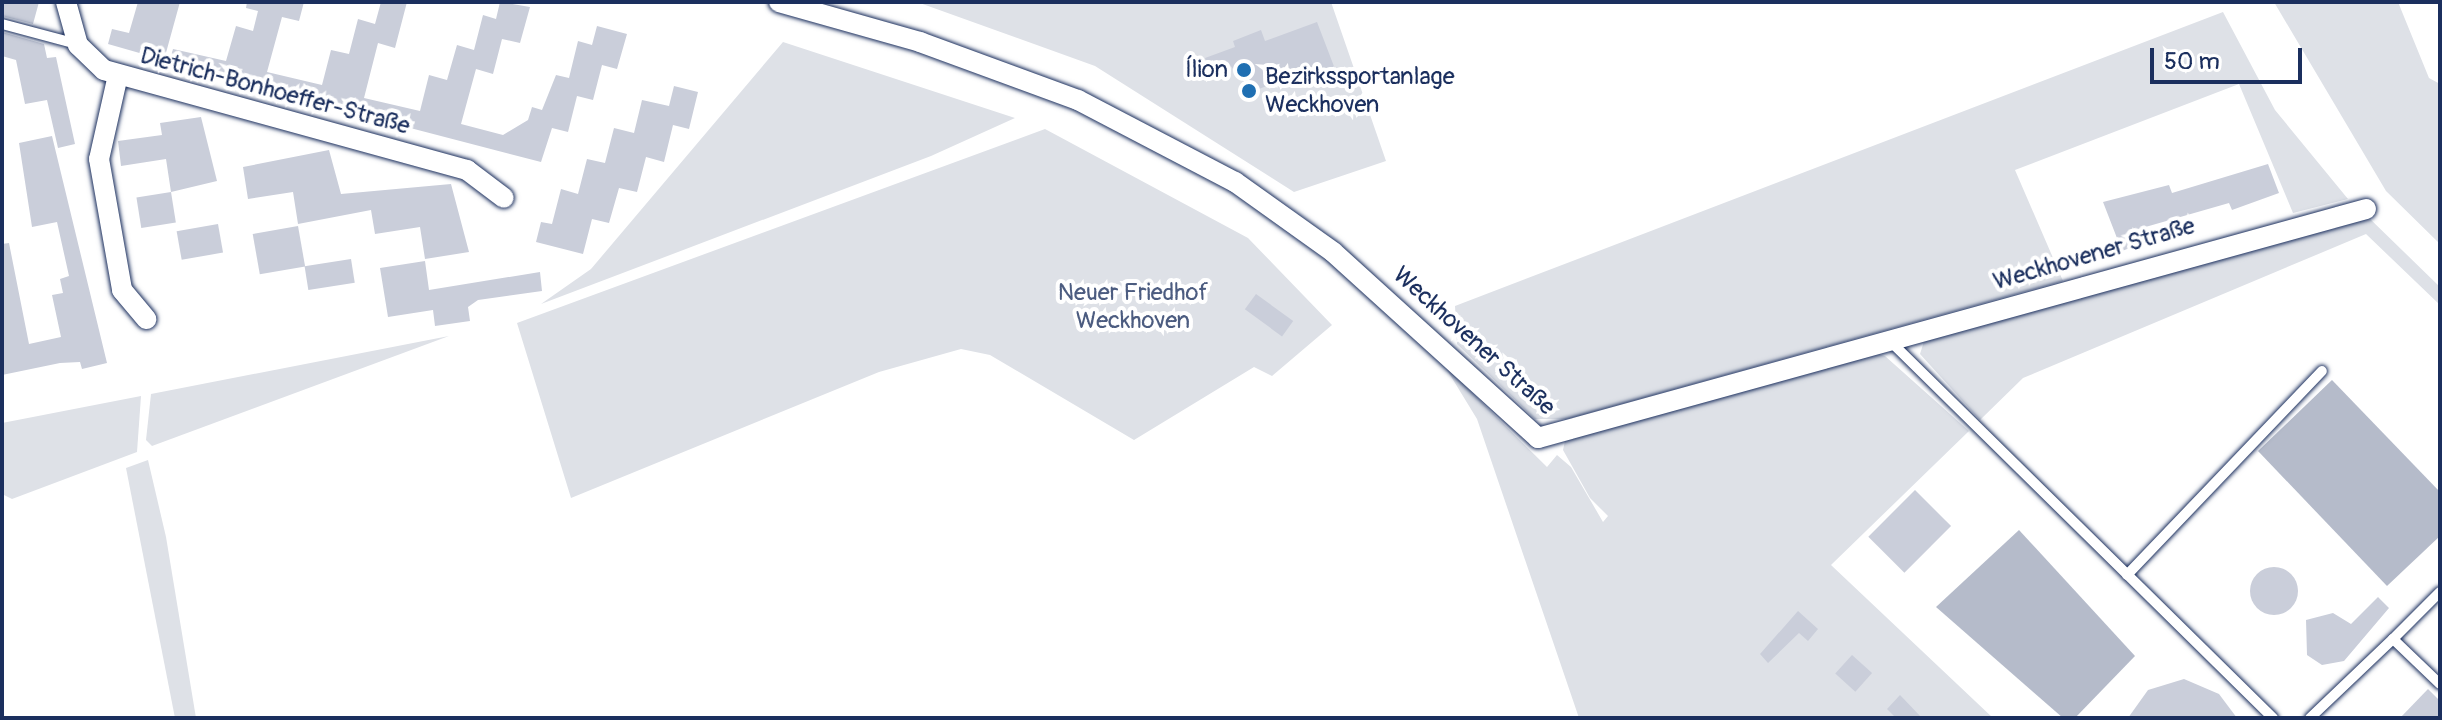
<!DOCTYPE html>
<html>
<head>
<meta charset="utf-8">
<style>
	body { margin:0 }
	#map { position:relative; width:2442px; height:720px; overflow:hidden; background:#fff; font-family:Pangolin,sans-serif }
	div>[style] { position:absolute }
	.green>* { inset:0; background:#dee1e7 }
	.water>* { inset:0; background:#b5bbca }
	.building>* { inset:0; background:#caceda; transform-origin:0 0 }
	.round { border-radius:50% }
	.roads { filter:drop-shadow(0 0 2px #1b2f5e) drop-shadow(0 0 2px #1b2f5e) }
	.lane>* { height:10px; margin:-5px; padding:0 5px; transform-origin:5px; border-radius:5px; background:#fff }
	.street>* { height:20px; margin:-10px; padding:0 10px; transform-origin:10px; border-radius:10px; background:#fff }
	.dots>* { width:22px; height:22px; translate:-50% -50%; box-sizing:border-box; border:4px solid #fff; border-radius:50% }
	span { translate:-50% -50%; white-space:nowrap; text-align:center; line-height:1.15; -webkit-text-stroke:8px #fff; paint-order:stroke }
	.poi-label { font-size:24px; color:#1b2f5e }
	.right { translate:-100% -50%; text-align:right }
	.left { translate:0 -50%; text-align:left }
	.street-label { font-size:24px; color:#1b2f5e }
	.park-label { font-size:24px; color:#4c5c80 }
	.frame { position:absolute; inset:0; border:4px solid #1b2f5e; pointer-events:none }
	.scale { position:absolute; left:2150px; top:48px; width:152px; height:36px; box-sizing:border-box; border:4px solid #1b2f5e; border-top:0; padding-left:10px; font-size:24px; line-height:28px; white-space:nowrap; color:#1b2f5e; -webkit-text-stroke:6px #fff; paint-order:stroke }
</style>
</head>
<body>
<div id="map">
	<div class="green">
		<i style="clip-path:polygon(917px 2px,1331px 2px,1386px 161px,1294px 192px,1095px 66px)"></i>
		<i style="clip-path:polygon(2274px 2px,2398px 2px,2429px 78px,2440px 84px,2440px 244px,2386px 191px)"></i>
		<i style="clip-path:polygon(2223px 12px,2275px 110px,2348px 199px,2293px 213px,2239px 84px,2015px 170px,2063px 281px,1567px 419px,1535px 419px,1457px 344px,1455px 306px)"></i>
		<i style="clip-path:polygon(783px 42px,1015px 118px,931px 156px,541px 304px,591px 269px)"></i>
		<i style="clip-path:polygon(1045px 129px,1248px 238px,1332px 325px,1272px 376px,1254px 367px,1134px 440px,990px 355px,961px 349px,879px 372px,571px 498px,517px 323px)"></i>
		<i style="clip-path:polygon(2366px 215px,2440px 287px,2440px 305px,2366px 234px,2023px 378px,1980px 420px,1920px 354px,1926px 335px)"></i>
		<i style="clip-path:polygon(449px 336px,152px 446px,146px 440px,151px 394px)"></i>
		<i style="clip-path:polygon(1874px 353px,1885px 356px,1969px 431px,1831px 565px,1993px 718px,1579px 718px,1477px 419px,1444px 365px,1547px 467px,1557px 455px,1571px 467px,1603px 522px,1608px 516px,1590px 498px,1563px 450px,1565px 441px)"></i>
		<i style="clip-path:polygon(141px 396px,137px 452px,12px 499px,4px 495px,2px 423px)"></i>
		<i style="clip-path:polygon(148px 460px,166px 537px,196px 718px,175px 718px,126px 468px)"></i>
	</div>
	<div class="water">
		<i style="clip-path:polygon(2332px 380px,2440px 492px,2440px 536px,2387px 586px,2258px 451px)"></i>
		<i style="clip-path:polygon(2019px 530px,2135px 656px,2075px 718px,2063px 718px,1936px 607px)"></i>
	</div>
	<div class="building">
		<i style="clip-path:polygon(2px 2px,39px 2px,33px 24px,2px 16px)"></i>
		<i style="clip-path:polygon(138px 2px,180px 2px,164px 60px,108px 44px,112px 29px,129px 33px)"></i>
		<i style="clip-path:polygon(247px 2px,304px 2px,299px 21px,282px 17px,267px 72px,322px 85px,331px 50px,349px 54px,358px 19px,375px 24px,381px 2px,407px 2px,395px 48px,378px 43px,364px 98px,420px 111px,429px 75px,447px 80px,457px 45px,474px 50px,483px 15px,496px 19px,500px 2px,530px 7px,520px 43px,502px 39px,493px 74px,476px 69px,461px 124px,503px 135px,528px 120px,532px 107px,542px 110px,556px 75px,569px 78px,578px 41px,592px 45px,597px 26px,627px 34px,617px 69px,602px 65px,593px 100px,577px 96px,568px 132px,552px 128px,541px 162px,168px 65px,173px 49px,226px 61px,236px 26px,253px 31px,258px 11px,246px 8px)"></i>
		<i style="clip-path:polygon(1317px 22px,1335px 69px,1306px 80px,1303px 72px,1251px 92px,1230px 65px,1210px 72px,1205px 58px,1235px 47px,1233px 41px,1261px 30px,1265px 41px)"></i>
		<i style="clip-path:polygon(2px 32px,44px 44px,47px 58px,56px 57px,75px 144px,58px 148px,47px 100px,25px 104px,16px 60px,2px 56px)"></i>
		<i style="clip-path:polygon(674px 86px,698px 92px,689px 129px,673px 125px,664px 162px,646px 157px,637px 192px,619px 188px,609px 223px,592px 219px,583px 254px,536px 242px,541px 222px,552px 224px,561px 189px,578px 194px,587px 159px,605px 163px,614px 128px,634px 133px,642px 100px,669px 106px)"></i>
		<i style="clip-path:polygon(201px 117px,217px 181px,171px 192px,166px 159px,121px 166px,118px 141px,162px 135px,160px 123px)"></i>
		<i style="clip-path:polygon(52px 136px,107px 363px,82px 369px,80px 362px,60px 363px,2px 375px,2px 244px,9px 243px,29px 344px,61px 337px,52px 295px,63px 293px,60px 279px,69px 276px,57px 222px,32px 227px,19px 143px)"></i>
		<i style="clip-path:polygon(329px 150px,341px 194px,451px 184px,469px 252px,425px 259px,420px 227px,375px 234px,371px 210px,298px 224px,293px 192px,248px 199px,243px 167px)"></i>
		<i style="clip-path:polygon(2268px 164px,2279px 193px,2232px 210px,2229px 203px,2135px 230px,2140px 244px,2122px 251px,2103px 202px,2169px 185px,2172px 193px)"></i>
		<i style="left:171px;top:192px;width:31px;height:35px;rotate:81deg"></i>
		<i style="left:218px;top:224px;width:29px;height:42px;rotate:80deg"></i>
		<i style="left:298px;top:226px;width:41px;height:46px;rotate:80deg"></i>
		<i style="left:351px;top:259px;width:24px;height:47px;rotate:81deg"></i>
		<i style="clip-path:polygon(425px 261px,429px 290px,540px 272px,542px 291px,478px 300px,468px 307px,470px 321px,435px 326px,433px 310px,388px 317px,380px 268px)"></i>
		<i style="left:1256px;top:294px;width:46px;height:19px;rotate:36deg"></i>
		<i style="left:1915px;top:490px;width:51px;height:66px;rotate:45deg"></i>
		<i class="round" style="left:2250px;top:567px;width:48px;height:48px"></i>
		<i style="clip-path:polygon(2378px 597px,2389px 608px,2344px 661px,2322px 665px,2307px 655px,2306px 620px,2333px 613px,2351px 624px)"></i>
		<i style="clip-path:polygon(1798px 611px,1818px 629px,1808px 641px,1799px 633px,1768px 663px,1760px 654px)"></i>
		<i style="left:1852px;top:655px;width:27px;height:25px;rotate:42deg"></i>
		<i style="clip-path:polygon(2184px 679px,2219px 694px,2237px 718px,2128px 718px,2148px 690px)"></i>
		<i style="clip-path:polygon(2428px 689px,2440px 701px,2440px 718px,2400px 718px)"></i>
		<i style="clip-path:polygon(1900px 695px,1922px 718px,1896px 718px,1887px 709px)"></i>
	</div>
	<div class="roads">
		<div class="lane">
			<i style="left:2px;top:24px;width:78px;rotate:14.9deg"></i>
			<i style="left:1889px;top:340px;width:539px;rotate:44.55deg"></i>
			<i style="left:2127px;top:575px;width:282px;rotate:-46.3deg"></i>
			<i style="left:2393px;top:639px;width:66px;rotate:-45deg"></i>
			<i style="left:2310px;top:718px;width:115px;rotate:-43.6deg"></i>
			<i style="left:2393px;top:639px;width:65px;rotate:43.8deg"></i>
		</div>
		<div class="street">
			<i style="left:66px;top:2px;width:45px;rotate:74.4deg"></i>
			<i style="left:78px;top:45px;width:36px;rotate:44deg"></i>
			<i style="left:104px;top:70px;width:377px;rotate:15.4deg"></i>
			<i style="left:467px;top:170px;width:46px;rotate:37.1deg"></i>
			<i style="left:779px;top:2px;width:147px;rotate:15.8deg"></i>
			<i style="left:920px;top:42px;width:168px;rotate:20.2deg"></i>
			<i style="left:1078px;top:100px;width:177px;rotate:27.6deg"></i>
			<i style="left:1235px;top:182px;width:120px;rotate:35.5deg"></i>
			<i style="left:1333px;top:252px;width:277px;rotate:42.2deg"></i>
			<i style="left:1538px;top:438px;width:859px;rotate:-15.46deg"></i>
			<i style="left:118px;top:75px;width:86px;rotate:102.7deg"></i>
			<i style="left:99px;top:159px;width:133px;rotate:80deg"></i>
			<i style="left:122px;top:290px;width:38px;rotate:50deg"></i>
		</div>
	</div>
	<div class="dots">
		<i style="left:1244px;top:70px;background:#1f6fb2"></i>
		<i style="left:1249px;top:91px;background:#1f6fb2"></i>
	</div>
	<div class="poi-label">
		<span class="right" style="left:1228px;top:70px">Ílion</span>
		<span class="left" style="left:1265px;top:91px">Bezirkssportanlage<br>Weckhoven</span>
	</div>
	<div class="street-label">
		<span style="left:275px;top:91px;rotate:15deg">Dietrich-Bonhoeffer-Straße</span>
		<span style="left:2094px;top:254px;rotate:-16deg">Weckhovener Straße</span>
		<span style="left:1474px;top:341px;rotate:42deg">Weckhovener Straße</span>
	</div>
	<div class="park-label">
		<span style="left:1133px;top:307px">Neuer Friedhof<br>Weckhoven</span>
	</div>
	<div class="frame"></div>
	<div class="scale">50 m</div>
</div>
</body>
</html>
